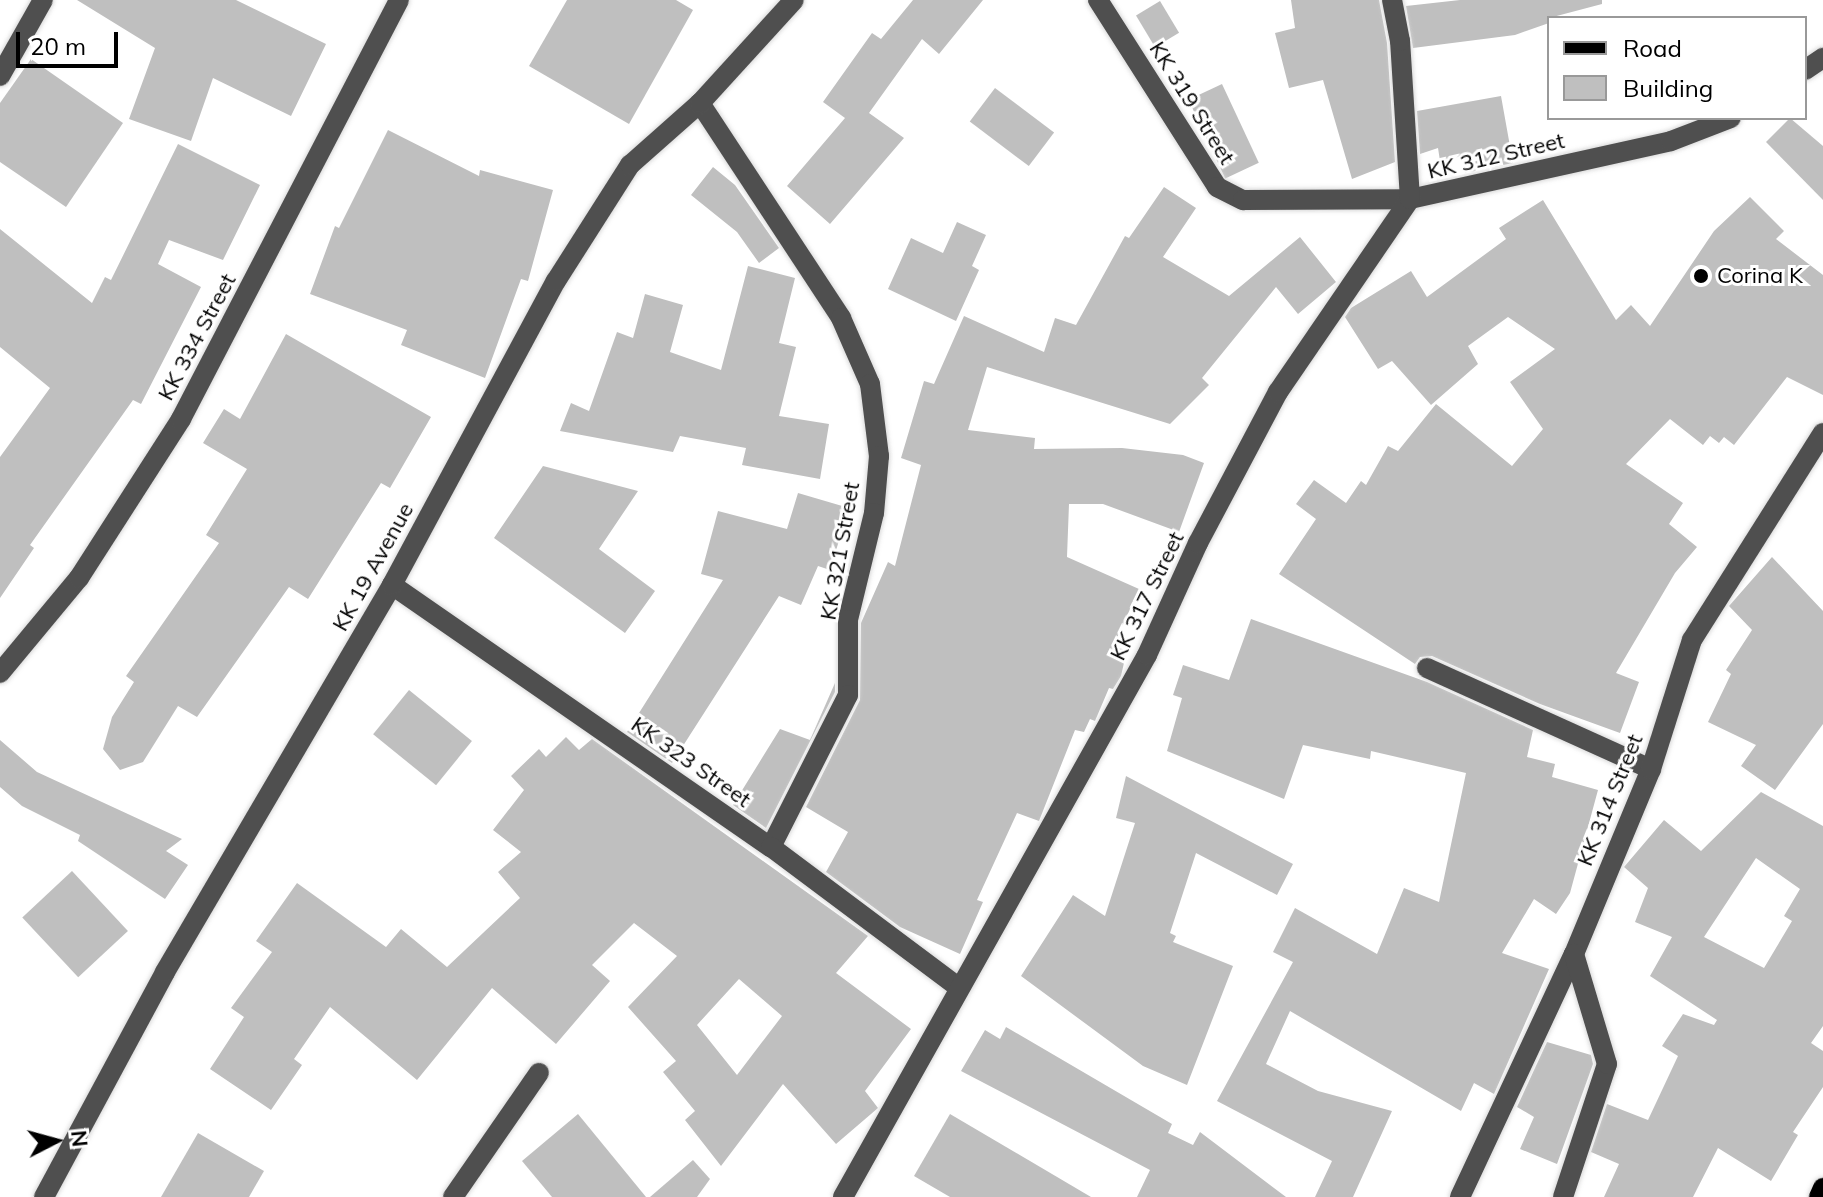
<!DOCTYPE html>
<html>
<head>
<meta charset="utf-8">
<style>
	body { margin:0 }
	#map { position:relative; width:1823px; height:1197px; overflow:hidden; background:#fff; font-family:Mulish,sans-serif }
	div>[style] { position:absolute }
	.building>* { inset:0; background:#bfbfbf; transform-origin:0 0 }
	.roads { filter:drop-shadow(0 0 2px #dbdbdb) drop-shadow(0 0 2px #dbdbdb) }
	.minor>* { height:20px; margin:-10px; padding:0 10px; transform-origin:10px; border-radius:10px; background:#4f4f4f }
	.major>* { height:20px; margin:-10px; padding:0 10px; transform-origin:10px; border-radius:10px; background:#000 }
	.dots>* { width:22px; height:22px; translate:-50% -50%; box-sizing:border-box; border:4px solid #fff; border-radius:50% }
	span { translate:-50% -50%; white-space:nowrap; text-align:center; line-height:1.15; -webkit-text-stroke:6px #fff; paint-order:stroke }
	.street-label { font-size:22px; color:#000 }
	.poi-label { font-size:22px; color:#000 }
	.left { translate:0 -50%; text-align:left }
	.legend { position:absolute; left:1547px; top:16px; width:260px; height:104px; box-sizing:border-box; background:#fff; border:2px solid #999; margin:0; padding:10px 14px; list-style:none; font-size:24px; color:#000 }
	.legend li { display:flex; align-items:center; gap:16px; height:40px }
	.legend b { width:40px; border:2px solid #999 }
	.north { position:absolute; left:16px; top:1101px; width:80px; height:80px; -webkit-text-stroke:6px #fff; paint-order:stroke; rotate:84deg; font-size:22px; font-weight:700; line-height:32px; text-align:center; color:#000 }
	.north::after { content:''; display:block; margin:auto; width:28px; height:36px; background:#000; clip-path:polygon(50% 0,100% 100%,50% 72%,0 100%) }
	.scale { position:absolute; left:16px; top:32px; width:102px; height:36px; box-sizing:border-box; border:4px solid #000; border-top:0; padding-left:10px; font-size:24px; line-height:28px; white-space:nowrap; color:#000; -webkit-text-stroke:6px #fff; paint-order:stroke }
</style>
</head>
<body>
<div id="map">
	<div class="building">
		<i style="clip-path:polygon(77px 0,236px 0,326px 44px,291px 116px,213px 78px,191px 141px,129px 119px,155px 48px)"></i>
		<i style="clip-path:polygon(567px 0,676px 0,693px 10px,629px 124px,529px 66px)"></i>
		<i style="clip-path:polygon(913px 0,983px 0,939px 54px,922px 39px,869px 113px,904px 138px,830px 224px,787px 186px,845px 118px,823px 102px,872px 33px,881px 39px)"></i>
		<i style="clip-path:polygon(1291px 0,1379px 0,1387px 43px,1395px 162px,1352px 179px,1323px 80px,1289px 88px,1275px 33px,1295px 28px)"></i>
		<i style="clip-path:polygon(1460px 0,1602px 0,1602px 4px,1549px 18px,1549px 23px,1515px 35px,1413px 48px,1406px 6px)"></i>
		<i style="left:1160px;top:1px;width:37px;height:28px;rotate:59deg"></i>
		<i style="clip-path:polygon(31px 59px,123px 123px,66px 207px,0 162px,0 103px)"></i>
		<i style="left:1222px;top:84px;width:87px;height:37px;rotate:65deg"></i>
		<i style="left:995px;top:88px;width:74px;height:42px;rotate:37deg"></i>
		<i style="clip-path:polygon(1501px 96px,1513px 163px,1465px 173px,1463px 156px,1440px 161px,1438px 148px,1420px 154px,1417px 111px)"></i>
		<i style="clip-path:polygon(1790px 118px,1823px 146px,1823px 200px,1766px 142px)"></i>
		<i style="clip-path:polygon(388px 130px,479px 176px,480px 170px,553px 190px,528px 281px,521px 279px,485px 378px,401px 345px,407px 330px,310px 294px,335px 226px,339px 228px)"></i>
		<i style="clip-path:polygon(178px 144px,260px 185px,223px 260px,169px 240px,158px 264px,201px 287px,141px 404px,133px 400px,30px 545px,34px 548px,0 598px,0 457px,50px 388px,0 347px,0 229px,92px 303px,105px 277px,111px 280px)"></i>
		<i style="clip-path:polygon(713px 167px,735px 185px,779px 248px,759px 263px,737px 232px,691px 195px)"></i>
		<i style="clip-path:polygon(1164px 187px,1196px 208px,1163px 257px,1229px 296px,1300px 237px,1336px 282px,1298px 314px,1276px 287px,1202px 378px,1209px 385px,1170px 424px,987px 367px,968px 430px,1035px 438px,1034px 449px,1122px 448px,1183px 455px,1204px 463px,1179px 532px,1103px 504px,1069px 504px,1067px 557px,1139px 589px,1113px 647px,1127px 650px,1121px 676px,1113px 689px,1109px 688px,1095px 721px,1090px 719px,1084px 732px,1075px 730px,1039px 821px,1017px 813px,977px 900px,983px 902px,960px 954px,900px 927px,826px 872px,848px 832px,806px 807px,860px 700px,861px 623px,888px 562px,895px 566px,921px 465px,901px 458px,924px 381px,934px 384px,964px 316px,1044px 352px,1055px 318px,1076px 325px,1125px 236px,1129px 238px)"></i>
		<i style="clip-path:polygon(1750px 197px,1784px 231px,1776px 239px,1823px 275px,1823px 395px,1787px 377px,1734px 445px,1724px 437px,1719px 443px,1710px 436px,1703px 445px,1670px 419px,1626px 464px,1683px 503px,1669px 524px,1697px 547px,1675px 573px,1616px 673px,1639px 682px,1620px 733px,1540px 704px,1432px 656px,1420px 657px,1415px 664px,1279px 574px,1316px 519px,1296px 504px,1314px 480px,1346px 503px,1361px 481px,1366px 485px,1388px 446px,1398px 451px,1436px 404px,1512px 466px,1543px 429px,1510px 382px,1555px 349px,1508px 317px,1468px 346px,1478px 364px,1431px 405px,1392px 361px,1378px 369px,1345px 317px,1351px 308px,1411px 271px,1427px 297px,1506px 239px,1499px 228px,1543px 200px,1616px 320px,1631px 305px,1650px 326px,1714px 231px)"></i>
		<i style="clip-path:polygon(957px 222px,986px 235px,972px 266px,979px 270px,956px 321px,888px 289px,911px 238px,943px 253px)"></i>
		<i style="clip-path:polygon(748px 266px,795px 278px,779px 343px,796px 347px,779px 416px,829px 424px,820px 479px,742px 465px,746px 448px,680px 436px,673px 452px,560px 431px,571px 403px,589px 411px,617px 332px,633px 338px,645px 294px,683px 305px,670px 352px,721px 370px)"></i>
		<i style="clip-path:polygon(286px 334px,431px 417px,390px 488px,381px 483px,308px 599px,289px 587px,197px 717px,178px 706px,143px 762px,120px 770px,103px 749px,112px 717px,134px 682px,126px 676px,219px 543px,206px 535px,247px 469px,203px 443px,224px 409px,240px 419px)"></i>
		<i style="clip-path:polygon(543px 466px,638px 491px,599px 549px,655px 591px,625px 633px,494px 538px)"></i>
		<i style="clip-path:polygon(798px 493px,849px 508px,830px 570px,818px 566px,801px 605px,779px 596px,672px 763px,627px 732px,723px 580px,701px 574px,718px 511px,787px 529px)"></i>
		<i style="clip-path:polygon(1772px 557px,1823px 611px,1823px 724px,1775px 790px,1741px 766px,1756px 745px,1708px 722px,1731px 674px,1726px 670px,1752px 630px,1729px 606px)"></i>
		<i style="clip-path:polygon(1251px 619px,1427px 682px,1533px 730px,1527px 757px,1555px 764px,1552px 777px,1598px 790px,1570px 893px,1556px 914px,1534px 899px,1502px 953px,1549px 969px,1494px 1094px,1474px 1083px,1461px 1111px,1290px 1011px,1266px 1064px,1318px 1091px,1392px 1111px,1353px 1197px,1315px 1197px,1332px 1161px,1217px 1101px,1293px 962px,1273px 952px,1295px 908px,1377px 954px,1404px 888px,1439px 902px,1466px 773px,1371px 751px,1370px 759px,1303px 745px,1284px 799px,1167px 751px,1182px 698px,1173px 695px,1183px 665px,1229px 680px)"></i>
		<i style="clip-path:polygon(835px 683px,835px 692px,766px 828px,733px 805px,780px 729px,810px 740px)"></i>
		<i style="left:409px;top:690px;width:81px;height:57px;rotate:39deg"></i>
		<i style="clip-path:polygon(evenodd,566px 737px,579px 750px,592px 739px,868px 936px,836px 973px,911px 1029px,865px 1091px,878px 1108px,836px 1144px,783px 1084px,721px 1166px,685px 1120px,695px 1111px,663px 1072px,676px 1061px,628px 1007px,677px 956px,634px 923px,592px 965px,610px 981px,556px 1044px,492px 988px,417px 1080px,330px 1007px,294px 1059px,302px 1065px,271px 1110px,210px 1069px,244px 1017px,231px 1008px,272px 952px,256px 941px,297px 883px,386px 947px,401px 929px,447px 967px,520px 898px,498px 872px,521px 852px,493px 830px,524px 790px,511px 776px,539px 749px,546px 757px,566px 737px,739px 979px,782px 1016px,737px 1075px,697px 1025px,739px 979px)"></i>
		<i style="clip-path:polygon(0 740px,37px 772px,182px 839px,166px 851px,188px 865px,165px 899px,78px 841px,80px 835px,22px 806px,0 787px)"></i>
		<i style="clip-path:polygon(1126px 776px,1293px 864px,1277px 895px,1196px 853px,1170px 933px,1176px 936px,1173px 942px,1233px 966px,1187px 1085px,1143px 1066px,1021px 976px,1073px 895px,1105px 916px,1135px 823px,1116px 818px)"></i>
		<i style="clip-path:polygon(evenodd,1761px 792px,1823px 826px,1823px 1026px,1811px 1043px,1823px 1051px,1823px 1087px,1793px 1132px,1798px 1135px,1771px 1181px,1718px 1148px,1693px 1197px,1604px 1197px,1619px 1164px,1591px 1152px,1607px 1104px,1648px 1120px,1678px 1056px,1662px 1046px,1683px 1014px,1714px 1025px,1717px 1020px,1650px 976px,1672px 937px,1635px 922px,1648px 888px,1624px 867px,1664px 820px,1701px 851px,1761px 792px,1756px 858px,1800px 889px,1784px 916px,1792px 921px,1764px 968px,1704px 937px,1756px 858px)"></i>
		<i style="left:72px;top:871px;width:82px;height:68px;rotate:47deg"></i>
		<i style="clip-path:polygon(1006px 1027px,1172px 1124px,1168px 1133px,1193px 1145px,1200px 1132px,1286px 1197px,1137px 1197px,1150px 1170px,961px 1071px,985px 1030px,1000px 1039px)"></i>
		<i style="clip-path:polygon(1547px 1042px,1591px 1055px,1593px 1064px,1557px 1164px,1520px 1149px,1534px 1117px,1517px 1107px)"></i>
		<i style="clip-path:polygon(578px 1114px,646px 1197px,552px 1197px,522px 1161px)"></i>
		<i style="clip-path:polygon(950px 1114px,1091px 1197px,950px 1197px,914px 1176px)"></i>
		<i style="clip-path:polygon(198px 1133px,264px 1171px,249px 1197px,161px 1197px)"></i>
		<i style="clip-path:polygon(693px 1160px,710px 1179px,697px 1197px,650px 1197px)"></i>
	</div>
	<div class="roads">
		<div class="minor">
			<i style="left:1098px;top:0;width:222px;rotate:57.5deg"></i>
			<i style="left:1217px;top:187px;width:29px;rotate:27deg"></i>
			<i style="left:1243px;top:200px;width:167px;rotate:-0.3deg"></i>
			<i style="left:1410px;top:199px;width:267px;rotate:-12.5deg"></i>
			<i style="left:1671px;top:141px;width:64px;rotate:-21deg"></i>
			<i style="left:1805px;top:70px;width:22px;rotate:-34deg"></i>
			<i style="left:0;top:76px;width:87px;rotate:-60.5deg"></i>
			<i style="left:700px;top:103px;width:257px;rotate:56.7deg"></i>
			<i style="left:841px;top:318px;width:72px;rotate:66.3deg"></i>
			<i style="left:870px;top:384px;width:73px;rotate:82.9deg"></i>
			<i style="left:879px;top:456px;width:57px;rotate:95deg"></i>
			<i style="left:874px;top:513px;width:110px;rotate:103.7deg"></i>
			<i style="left:848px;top:620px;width:75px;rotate:90deg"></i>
			<i style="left:848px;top:695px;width:170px;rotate:116.9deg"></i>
			<i style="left:392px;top:585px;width:461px;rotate:34.7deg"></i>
			<i style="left:771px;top:847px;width:232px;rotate:36.8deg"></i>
			<i style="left:1427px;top:668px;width:246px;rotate:24.3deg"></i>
			<i style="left:0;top:673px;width:124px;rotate:-50.3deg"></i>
			<i style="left:79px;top:578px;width:189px;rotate:-57.3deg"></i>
			<i style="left:181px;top:419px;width:472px;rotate:-62.5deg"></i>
			<i style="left:44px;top:1197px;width:255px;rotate:-61.7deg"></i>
			<i style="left:165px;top:972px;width:449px;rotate:-59.6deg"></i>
			<i style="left:392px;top:585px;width:345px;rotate:-61.7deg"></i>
			<i style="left:556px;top:281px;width:138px;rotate:-57.5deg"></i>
			<i style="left:630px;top:165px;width:94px;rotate:-41.5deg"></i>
			<i style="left:700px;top:103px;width:139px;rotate:-47.6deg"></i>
			<i style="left:453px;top:1197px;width:151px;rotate:-55.3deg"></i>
			<i style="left:843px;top:1197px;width:621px;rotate:-60.71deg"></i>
			<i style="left:1147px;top:655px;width:123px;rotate:-65.5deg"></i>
			<i style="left:1198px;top:543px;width:171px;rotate:-62.1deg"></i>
			<i style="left:1278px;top:392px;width:234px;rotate:-55.6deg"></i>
			<i style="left:1410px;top:199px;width:158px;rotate:-93.6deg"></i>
			<i style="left:1400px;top:41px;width:42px;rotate:-101deg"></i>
			<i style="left:1460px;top:1197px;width:268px;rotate:-64.9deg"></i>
			<i style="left:1574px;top:954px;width:200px;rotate:-67.4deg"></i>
			<i style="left:1651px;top:769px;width:135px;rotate:-72.4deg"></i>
			<i style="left:1692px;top:640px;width:245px;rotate:-57.7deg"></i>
			<i style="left:1563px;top:1197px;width:140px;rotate:-71.7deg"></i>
			<i style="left:1607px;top:1064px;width:115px;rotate:-106.7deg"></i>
		</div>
		<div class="major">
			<i style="left:1819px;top:1197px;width:10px;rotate:-66deg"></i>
		</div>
	</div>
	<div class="dots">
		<i style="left:1701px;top:276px;background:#000"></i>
	</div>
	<div class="street-label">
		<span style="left:1192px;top:103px;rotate:58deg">KK 319 Street</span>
		<span style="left:1496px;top:156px;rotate:-13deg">KK 312 Street</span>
		<span style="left:197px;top:337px;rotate:-62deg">KK 334 Street</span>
		<span style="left:840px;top:551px;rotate:-80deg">KK 321 Street</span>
		<span style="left:373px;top:567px;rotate:-61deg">KK 19 Avenue</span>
		<span style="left:1147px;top:596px;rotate:-64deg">KK 317 Street</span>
		<span style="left:691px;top:762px;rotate:35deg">KK 323 Street</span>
		<span style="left:1610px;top:800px;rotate:-68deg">KK 314 Street</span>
	</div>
	<div class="poi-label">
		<span class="left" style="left:1717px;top:276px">Corina K</span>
	</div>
	<ul class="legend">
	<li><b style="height:10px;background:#000"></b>Road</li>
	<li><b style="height:22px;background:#bfbfbf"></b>Building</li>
	</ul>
	<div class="north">N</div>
	<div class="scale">20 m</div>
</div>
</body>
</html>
